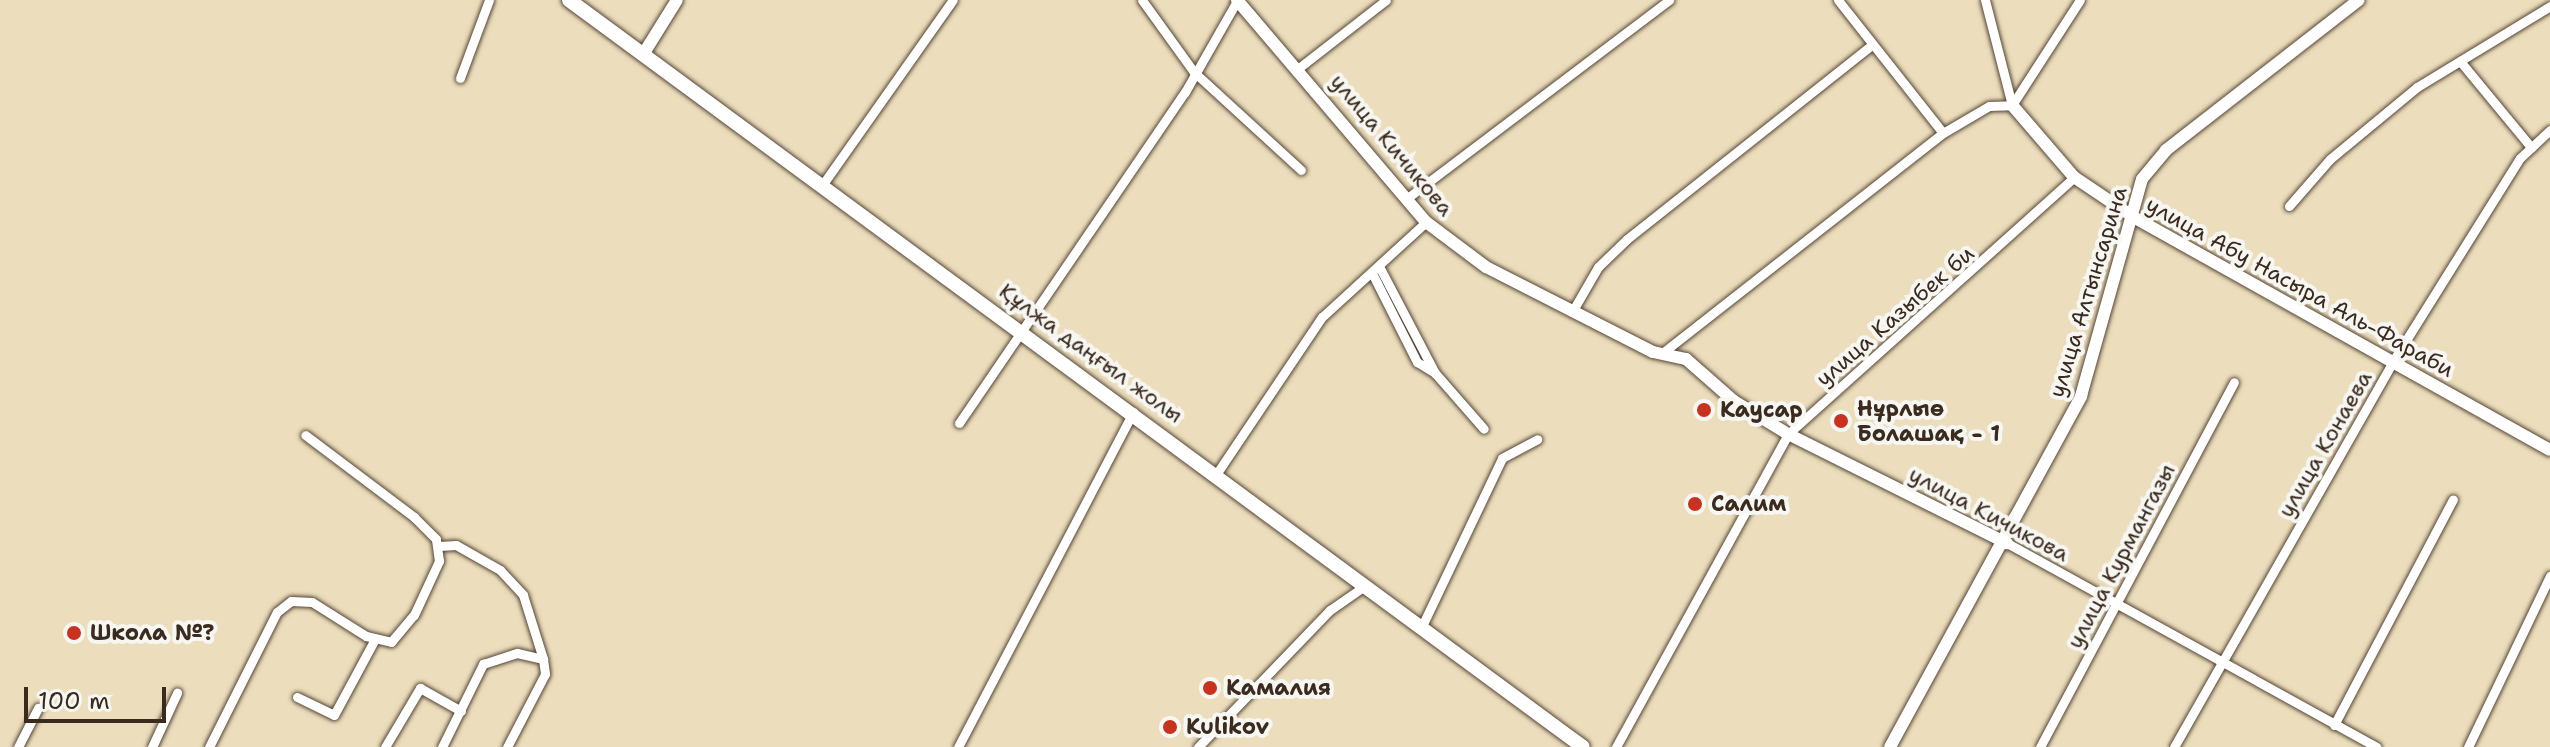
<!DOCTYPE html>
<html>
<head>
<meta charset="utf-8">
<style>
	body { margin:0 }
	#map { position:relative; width:2550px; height:747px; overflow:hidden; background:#ecdebc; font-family:"Shantell Sans",sans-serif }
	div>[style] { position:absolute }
	.roads { filter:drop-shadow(0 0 2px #564536) drop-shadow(0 0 2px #564536) }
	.street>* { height:9px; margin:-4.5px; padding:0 4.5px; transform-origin:4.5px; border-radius:4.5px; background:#fff }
	.secondary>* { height:12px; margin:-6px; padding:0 6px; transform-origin:6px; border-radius:6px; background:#fff }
	.primary>* { height:14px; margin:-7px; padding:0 7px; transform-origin:7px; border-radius:7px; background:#fff }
	.dots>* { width:22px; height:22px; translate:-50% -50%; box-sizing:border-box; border:4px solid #f6f6f2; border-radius:50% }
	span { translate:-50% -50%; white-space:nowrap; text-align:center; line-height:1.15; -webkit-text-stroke:8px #f6f6f2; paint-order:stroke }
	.street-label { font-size:22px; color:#3b2a1e }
	.poi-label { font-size:22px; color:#3b2a1e; font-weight:700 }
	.left { translate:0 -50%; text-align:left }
	.scale { position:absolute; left:24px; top:687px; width:142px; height:36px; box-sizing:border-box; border:4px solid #3b2a1e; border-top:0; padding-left:10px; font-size:24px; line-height:28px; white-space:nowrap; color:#3b2a1e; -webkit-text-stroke:6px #f6f6f2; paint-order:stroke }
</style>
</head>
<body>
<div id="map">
	<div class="roads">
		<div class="street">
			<i style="left:1142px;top:0;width:89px;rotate:54.2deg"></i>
			<i style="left:1194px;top:72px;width:145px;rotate:42.5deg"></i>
			<i style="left:1838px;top:0;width:169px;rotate:51.7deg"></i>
			<i style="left:1985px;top:0;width:108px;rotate:75.6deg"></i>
			<i style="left:2460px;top:61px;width:112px;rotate:50.5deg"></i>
			<i style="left:1300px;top:67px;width:109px;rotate:-37.9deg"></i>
			<i style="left:460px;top:78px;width:83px;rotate:-69.6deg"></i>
			<i style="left:2012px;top:105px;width:125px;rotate:-57.1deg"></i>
			<i style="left:823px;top:184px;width:225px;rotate:-54.8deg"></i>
			<i style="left:1406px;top:199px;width:330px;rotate:-37.1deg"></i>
			<i style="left:2289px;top:206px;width:62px;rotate:-48.9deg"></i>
			<i style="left:2330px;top:159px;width:113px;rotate:-39.6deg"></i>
			<i style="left:2417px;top:87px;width:156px;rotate:-31.3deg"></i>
			<i style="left:1380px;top:268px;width:119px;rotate:62.4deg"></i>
			<i style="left:1435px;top:373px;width:74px;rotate:48.8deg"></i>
			<i style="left:1372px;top:273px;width:100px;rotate:63.2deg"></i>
			<i style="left:1417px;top:362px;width:21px;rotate:31deg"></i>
			<i style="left:1572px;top:312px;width:52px;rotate:-60deg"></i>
			<i style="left:1598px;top:267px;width:40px;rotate:-44deg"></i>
			<i style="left:1627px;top:239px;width:313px;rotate:-38.4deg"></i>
			<i style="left:1661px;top:354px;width:358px;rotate:-38.1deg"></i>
			<i style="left:1943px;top:133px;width:53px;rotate:-30.4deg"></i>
			<i style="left:1989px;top:106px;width:23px;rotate:-2deg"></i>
			<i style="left:959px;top:423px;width:401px;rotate:-55.7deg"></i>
			<i style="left:1185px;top:92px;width:105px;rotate:-60.3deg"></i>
			<i style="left:1217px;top:473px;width:188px;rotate:-56.1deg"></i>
			<i style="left:1322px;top:317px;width:141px;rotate:-42.4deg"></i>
			<i style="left:2007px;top:543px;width:422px;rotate:28.9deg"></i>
			<i style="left:439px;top:546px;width:17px;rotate:-3deg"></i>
			<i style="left:456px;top:545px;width:51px;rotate:29.6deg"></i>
			<i style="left:500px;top:570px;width:34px;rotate:47deg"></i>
			<i style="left:523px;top:595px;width:67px;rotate:72.6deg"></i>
			<i style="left:1422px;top:626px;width:186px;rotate:-64.5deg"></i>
			<i style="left:1502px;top:458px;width:40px;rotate:-28deg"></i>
			<i style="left:297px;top:697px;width:41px;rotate:25.9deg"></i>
			<i style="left:334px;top:715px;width:86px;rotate:-61.7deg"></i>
			<i style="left:2334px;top:725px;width:255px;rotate:-62.2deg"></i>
			<i style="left:18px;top:747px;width:44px;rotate:-62.9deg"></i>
			<i style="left:152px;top:747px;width:60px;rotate:-65.2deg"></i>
			<i style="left:209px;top:747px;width:151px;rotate:-63.3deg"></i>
			<i style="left:277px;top:612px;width:18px;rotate:-38deg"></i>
			<i style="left:291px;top:601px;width:21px;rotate:3deg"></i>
			<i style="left:312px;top:602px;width:64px;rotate:32.2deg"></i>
			<i style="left:366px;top:636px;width:26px;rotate:13deg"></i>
			<i style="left:391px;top:642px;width:35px;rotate:-50deg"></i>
			<i style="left:414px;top:615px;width:60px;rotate:-65.2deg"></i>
			<i style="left:439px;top:561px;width:22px;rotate:-98deg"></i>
			<i style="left:436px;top:539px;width:31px;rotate:-135deg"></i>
			<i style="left:414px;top:517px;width:136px;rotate:-143deg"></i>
			<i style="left:385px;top:747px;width:69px;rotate:-59.3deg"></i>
			<i style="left:420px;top:688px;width:47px;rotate:29.3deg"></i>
			<i style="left:442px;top:747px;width:93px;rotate:-63.7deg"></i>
			<i style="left:483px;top:664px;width:36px;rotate:-18deg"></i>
			<i style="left:517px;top:653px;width:27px;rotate:13deg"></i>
			<i style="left:543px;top:659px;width:15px;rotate:82deg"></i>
			<i style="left:545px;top:674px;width:82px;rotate:117.5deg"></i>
			<i style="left:958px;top:747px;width:378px;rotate:-62.4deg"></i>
			<i style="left:1198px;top:747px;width:190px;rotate:-46.1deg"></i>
			<i style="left:1330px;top:610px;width:44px;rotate:-34.8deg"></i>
			<i style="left:1616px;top:747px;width:357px;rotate:-61.2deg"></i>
			<i style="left:1788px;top:434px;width:385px;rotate:-41.9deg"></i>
			<i style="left:2040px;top:747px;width:413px;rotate:-62deg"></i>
			<i style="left:2174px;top:747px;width:444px;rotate:-60.4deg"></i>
			<i style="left:2393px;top:361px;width:239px;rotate:-58deg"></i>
			<i style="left:2520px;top:158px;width:41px;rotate:-43deg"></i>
			<i style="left:2468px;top:747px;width:190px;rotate:-64.4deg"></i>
		</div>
		<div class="secondary">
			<i style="left:1237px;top:0;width:292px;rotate:49.6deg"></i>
			<i style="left:1426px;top:222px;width:75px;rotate:36.9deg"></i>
			<i style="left:1486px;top:267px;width:187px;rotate:27deg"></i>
			<i style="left:1653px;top:352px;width:34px;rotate:12deg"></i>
			<i style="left:1686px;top:359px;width:64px;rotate:41.2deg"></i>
			<i style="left:1734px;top:401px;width:63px;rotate:31.4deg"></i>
			<i style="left:1788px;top:434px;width:245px;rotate:26.5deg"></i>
			<i style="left:644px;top:53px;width:62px;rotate:-58.1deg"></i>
			<i style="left:2012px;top:105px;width:95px;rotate:49.3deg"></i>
			<i style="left:2074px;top:177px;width:73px;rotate:33.9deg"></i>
			<i style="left:2135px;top:218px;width:475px;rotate:29.2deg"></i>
			<i style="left:1890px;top:747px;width:400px;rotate:-61.4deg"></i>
			<i style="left:2081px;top:396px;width:225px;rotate:-74.3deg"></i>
			<i style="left:2142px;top:179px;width:38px;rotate:-50deg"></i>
			<i style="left:2166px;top:150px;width:244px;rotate:-37.9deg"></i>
		</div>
		<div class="primary">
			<i style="left:569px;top:0;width:1259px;rotate:36.38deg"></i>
		</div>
	</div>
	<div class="dots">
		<i style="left:1704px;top:410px;background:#c8321e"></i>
		<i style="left:1841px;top:421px;background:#c8321e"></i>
		<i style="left:1695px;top:504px;background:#c8321e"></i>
		<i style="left:74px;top:633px;background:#c8321e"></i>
		<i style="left:1210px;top:688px;background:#c8321e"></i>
		<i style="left:1170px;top:727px;background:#c8321e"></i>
	</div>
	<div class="street-label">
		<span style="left:1392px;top:145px;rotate:50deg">улица Кичикова</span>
		<span style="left:2300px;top:287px;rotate:29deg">улица Абу Насыра Аль-Фараби</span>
		<span style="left:2088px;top:292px;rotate:-73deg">улица Алтынсарина</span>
		<span style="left:1895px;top:316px;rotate:-41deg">улица Казыбек би</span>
		<span style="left:1091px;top:353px;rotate:36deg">Құлжа даңғыл жолы</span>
		<span style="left:2325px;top:444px;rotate:-60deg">улица Конаева</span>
		<span style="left:1989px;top:514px;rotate:28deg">улица Кичикова</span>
		<span style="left:2121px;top:556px;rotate:-62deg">улица Курмангазы</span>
	</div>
	<div class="poi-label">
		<span class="left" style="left:1857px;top:421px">Нұрлыө<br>Болашақ - 1</span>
		<span class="left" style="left:1720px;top:410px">Каусар</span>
		<span class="left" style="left:1711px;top:504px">Салим</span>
		<span class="left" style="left:90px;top:633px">Школа №?</span>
		<span class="left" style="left:1226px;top:688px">Камалия</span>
		<span class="left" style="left:1186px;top:727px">Kulikov</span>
	</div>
	<div class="scale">100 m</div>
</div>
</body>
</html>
